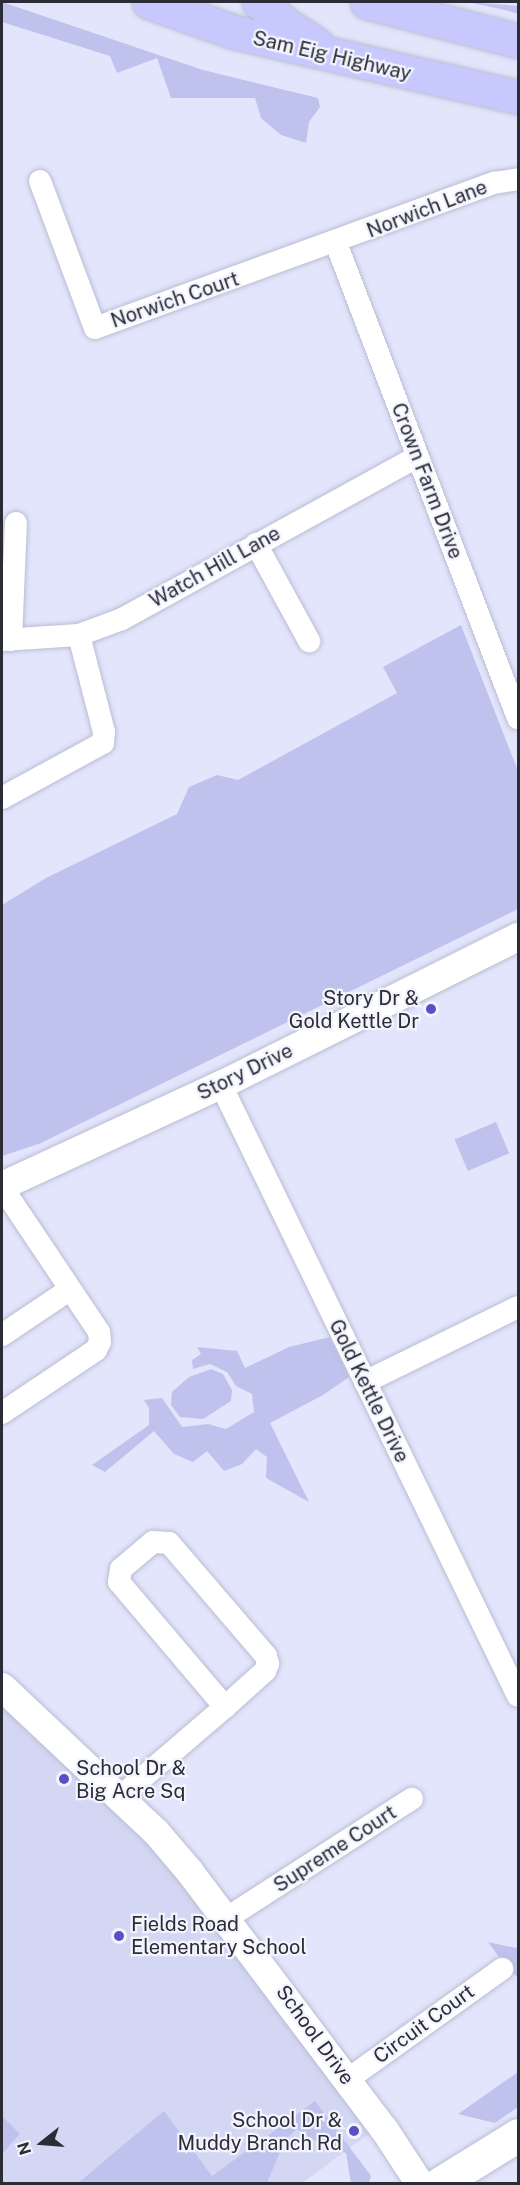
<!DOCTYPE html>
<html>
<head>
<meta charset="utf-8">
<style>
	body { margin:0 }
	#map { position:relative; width:520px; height:2185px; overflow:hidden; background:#e3e5fc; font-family:"Public Sans",sans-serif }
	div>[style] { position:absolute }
	.built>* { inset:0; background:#d4d7f3 }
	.green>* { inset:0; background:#bec2ec; transform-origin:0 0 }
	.roads { filter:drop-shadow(0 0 2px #babdd2) drop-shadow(0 0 2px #babdd2) }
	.minor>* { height:22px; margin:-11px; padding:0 11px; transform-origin:11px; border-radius:11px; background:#fff }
	.tertiary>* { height:28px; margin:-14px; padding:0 14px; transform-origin:14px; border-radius:14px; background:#fff }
	.secondary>* { height:33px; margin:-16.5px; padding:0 16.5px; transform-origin:16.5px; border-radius:16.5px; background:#fff }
	.primary>* { height:33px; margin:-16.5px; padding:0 16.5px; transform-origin:16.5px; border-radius:16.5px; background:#c6c8fe }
	.dots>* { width:16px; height:16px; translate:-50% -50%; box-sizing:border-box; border:3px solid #f3f4fd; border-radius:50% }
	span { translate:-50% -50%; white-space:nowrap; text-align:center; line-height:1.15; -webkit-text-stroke:4.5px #f3f4fd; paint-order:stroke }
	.street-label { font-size:20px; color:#2b2c35 }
	.poi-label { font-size:20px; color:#2b2c35 }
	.right { translate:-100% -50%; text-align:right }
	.left { translate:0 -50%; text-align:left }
	.frame { position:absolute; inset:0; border:3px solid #2b2c35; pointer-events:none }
	.north { position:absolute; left:12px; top:2113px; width:60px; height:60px; -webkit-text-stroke:4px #f3f4fd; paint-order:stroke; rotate:253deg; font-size:16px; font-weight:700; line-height:24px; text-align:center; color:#2b2c35 }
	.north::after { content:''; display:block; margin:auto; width:21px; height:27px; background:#2b2c35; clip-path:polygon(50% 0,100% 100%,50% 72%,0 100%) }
</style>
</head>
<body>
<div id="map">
	<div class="built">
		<i style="clip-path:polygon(2px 1691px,119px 1801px,377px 2128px,302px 2183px,2px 2183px)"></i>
	</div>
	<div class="green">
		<i style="clip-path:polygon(2px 2px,203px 70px,318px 98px,320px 107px,309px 122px,306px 143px,281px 135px,261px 118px,255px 98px,171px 98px,157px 58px,117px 73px,110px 56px,2px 22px)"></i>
		<i style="clip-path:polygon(468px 2px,518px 6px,518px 14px,509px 11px)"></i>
		<i style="clip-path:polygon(461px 625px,518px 771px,518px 909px,41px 1143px,2px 1156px,2px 905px,46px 878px,177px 814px,189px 787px,217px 775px,238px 780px,397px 693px,383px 667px)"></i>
		<i style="left:496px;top:1122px;width:34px;height:45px;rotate:67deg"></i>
		<i style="clip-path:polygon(330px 1337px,349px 1377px,323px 1395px,270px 1423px,309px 1502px,266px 1478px,267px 1457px,256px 1449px,242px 1464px,224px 1471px,207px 1451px,193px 1462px,174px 1454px,154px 1431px,105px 1472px,92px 1465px,149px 1425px,149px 1408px,144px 1400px,162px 1398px,182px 1427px,208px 1424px,226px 1429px,254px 1412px,252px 1394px,236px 1386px,227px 1372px,210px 1364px,193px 1369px,192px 1360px,201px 1354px,197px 1347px,237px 1351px,245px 1368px,289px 1347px)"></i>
		<i style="clip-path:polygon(211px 1369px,223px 1374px,232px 1390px,231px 1401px,203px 1419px,180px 1417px,171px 1405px,172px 1392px,189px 1377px)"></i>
		<i style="clip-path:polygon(488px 1942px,516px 1948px,518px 1944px,518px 1977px,510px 1972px)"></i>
		<i style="clip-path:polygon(518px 2072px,518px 2107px,495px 2123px,458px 2114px)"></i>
		<i style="clip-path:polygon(315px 2101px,371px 2176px,369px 2183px,351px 2183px,346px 2153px,319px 2143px,297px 2129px,285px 2140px,267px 2183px,78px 2183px,164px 2111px,212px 2176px)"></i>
		<i style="clip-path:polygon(2px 2116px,20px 2134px,2px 2154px)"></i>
	</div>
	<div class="roads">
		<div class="minor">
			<i style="left:40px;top:181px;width:157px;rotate:69.5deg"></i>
			<i style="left:95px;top:328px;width:425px;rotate:-20deg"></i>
			<i style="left:494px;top:183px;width:24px;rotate:-9deg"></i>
			<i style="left:336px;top:243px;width:509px;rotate:69.04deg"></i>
			<i style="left:256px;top:544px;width:111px;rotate:61.3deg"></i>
			<i style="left:2px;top:640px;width:77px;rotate:-3.7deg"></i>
			<i style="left:79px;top:635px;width:46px;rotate:-20.4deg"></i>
			<i style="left:122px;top:619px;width:337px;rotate:-28.8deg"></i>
			<i style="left:11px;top:640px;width:117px;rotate:-87.6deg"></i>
			<i style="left:2px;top:798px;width:115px;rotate:-28.6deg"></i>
			<i style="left:103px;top:743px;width:11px;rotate:-85deg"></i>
			<i style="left:104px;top:732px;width:100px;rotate:-104.5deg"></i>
			<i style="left:221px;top:1085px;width:679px;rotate:64.08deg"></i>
			<i style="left:2px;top:1187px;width:174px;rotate:56.2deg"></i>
			<i style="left:99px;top:1332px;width:10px;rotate:84deg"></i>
			<i style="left:100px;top:1342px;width:9px;rotate:117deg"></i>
			<i style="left:96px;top:1350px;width:113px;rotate:146.2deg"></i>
			<i style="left:2px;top:1335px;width:81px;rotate:-33.9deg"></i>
			<i style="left:365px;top:1382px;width:170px;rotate:-26.1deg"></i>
			<i style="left:120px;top:1797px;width:138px;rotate:-40.6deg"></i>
			<i style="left:225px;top:1707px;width:54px;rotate:-42deg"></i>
			<i style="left:265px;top:1671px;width:8px;rotate:-67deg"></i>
			<i style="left:268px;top:1664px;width:8px;rotate:-104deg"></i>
			<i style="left:266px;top:1656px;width:149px;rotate:-130.6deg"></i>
			<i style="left:169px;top:1543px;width:16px;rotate:-176deg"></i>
			<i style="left:153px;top:1542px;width:42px;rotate:139.8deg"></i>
			<i style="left:121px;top:1569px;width:13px;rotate:99deg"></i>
			<i style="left:119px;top:1582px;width:164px;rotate:49.7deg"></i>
			<i style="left:227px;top:1918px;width:220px;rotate:-32.8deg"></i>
			<i style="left:347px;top:2080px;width:191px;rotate:-35.6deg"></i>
		</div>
		<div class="tertiary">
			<i style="left:2px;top:1186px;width:241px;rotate:-24.8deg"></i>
			<i style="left:221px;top:1085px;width:332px;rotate:-26.5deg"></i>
			<i style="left:2px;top:1687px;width:212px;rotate:43.3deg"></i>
			<i style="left:156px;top:1832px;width:52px;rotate:49.6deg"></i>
			<i style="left:190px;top:1872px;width:322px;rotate:53deg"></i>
			<i style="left:384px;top:2129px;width:66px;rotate:56.8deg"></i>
		</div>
		<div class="secondary">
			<i style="left:439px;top:2184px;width:93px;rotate:-31.8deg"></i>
		</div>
		<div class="primary">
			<i style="left:149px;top:2px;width:90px;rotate:19.4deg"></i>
			<i style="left:234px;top:32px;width:291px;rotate:12.9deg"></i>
			<i style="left:259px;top:2px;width:34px;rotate:40deg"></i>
			<i style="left:285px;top:24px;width:37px;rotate:33deg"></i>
			<i style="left:367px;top:2px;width:156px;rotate:14.5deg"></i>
		</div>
	</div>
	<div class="dots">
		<i style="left:431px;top:1009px;background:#5750c7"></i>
		<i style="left:64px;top:1779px;background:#5750c7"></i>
		<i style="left:119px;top:1936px;background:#5750c7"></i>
		<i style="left:354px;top:2131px;background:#5750c7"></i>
	</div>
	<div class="street-label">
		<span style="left:332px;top:56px;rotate:13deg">Sam Eig Highway</span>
		<span style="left:427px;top:209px;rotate:-21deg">Norwich Lane</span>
		<span style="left:175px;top:300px;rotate:-19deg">Norwich Court</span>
		<span style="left:427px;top:481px;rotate:69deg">Crown Farm Drive</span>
		<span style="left:215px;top:567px;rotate:-29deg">Watch Hill Lane</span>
		<span style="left:245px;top:1072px;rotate:-26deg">Story Drive</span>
		<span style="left:369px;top:1391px;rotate:64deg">Gold Kettle Drive</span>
		<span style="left:335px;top:1849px;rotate:-33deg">Supreme Court</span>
		<span style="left:424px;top:2024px;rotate:-36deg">Circuit Court</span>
		<span style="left:315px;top:2035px;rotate:54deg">School Drive</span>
	</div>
	<div class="poi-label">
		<span class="right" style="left:419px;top:1010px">Story Dr &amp;<br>Gold Kettle Dr</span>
		<span class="left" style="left:76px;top:1780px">School Dr &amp;<br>Big Acre Sq</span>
		<span class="left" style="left:131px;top:1936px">Fields Road<br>Elementary School</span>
		<span class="right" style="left:342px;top:2132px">School Dr &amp;<br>Muddy Branch Rd</span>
	</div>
	<div class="frame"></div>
	<div class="north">N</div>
</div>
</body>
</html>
